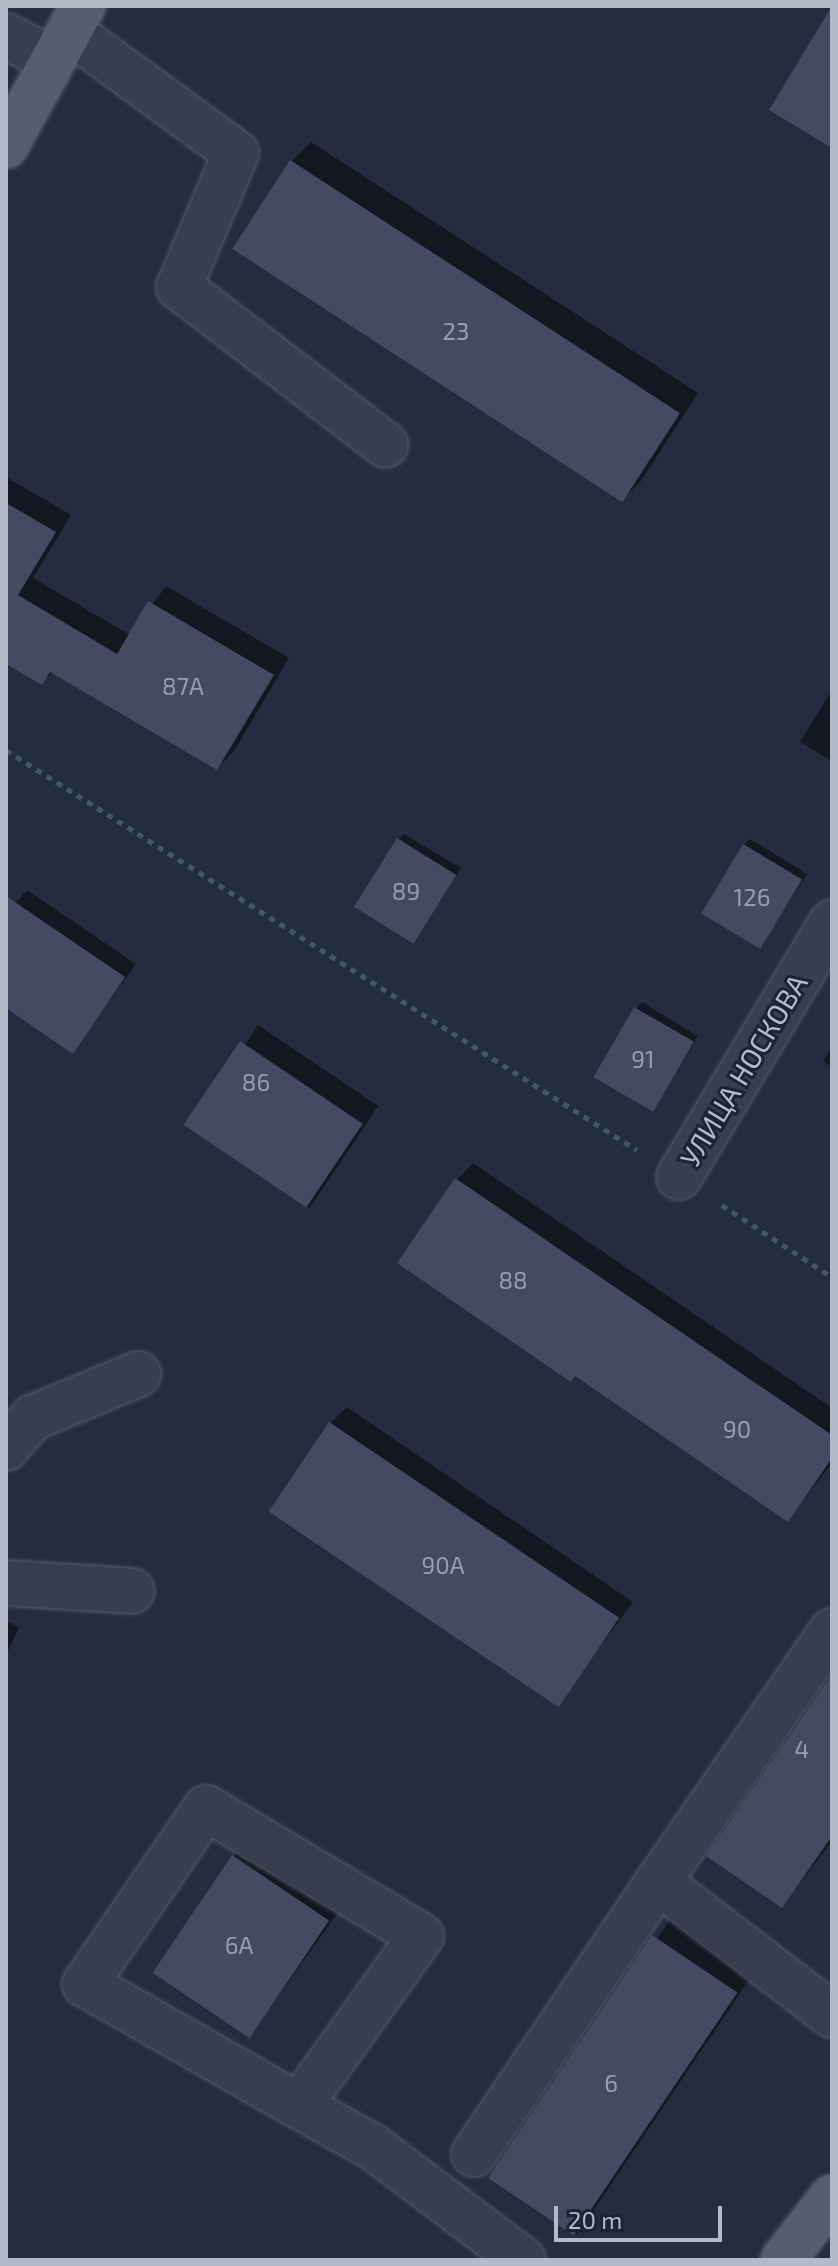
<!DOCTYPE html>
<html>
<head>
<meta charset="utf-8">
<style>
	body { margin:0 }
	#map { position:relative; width:838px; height:2266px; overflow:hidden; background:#242c40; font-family:"Exo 2",sans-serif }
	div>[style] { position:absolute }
	.shadow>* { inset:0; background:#0007; transform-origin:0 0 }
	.building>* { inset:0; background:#434b62; transform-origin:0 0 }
	.path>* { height:5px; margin-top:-2.5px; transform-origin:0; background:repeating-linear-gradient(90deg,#44575e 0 6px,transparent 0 12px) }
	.roads { filter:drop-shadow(0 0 2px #53596a) drop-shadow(0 0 2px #53596a) }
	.minor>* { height:44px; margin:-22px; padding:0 22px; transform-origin:22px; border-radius:22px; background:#383e50 }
	.major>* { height:44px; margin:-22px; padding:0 22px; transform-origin:22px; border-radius:22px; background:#565d70 }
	span { translate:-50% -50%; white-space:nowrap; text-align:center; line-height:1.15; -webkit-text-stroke:6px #1d2335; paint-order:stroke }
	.number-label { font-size:24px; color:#989eb0 }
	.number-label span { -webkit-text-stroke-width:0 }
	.street-label { font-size:28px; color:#b4baca }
	.frame { position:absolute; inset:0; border:8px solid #b4baca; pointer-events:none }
	.scale { position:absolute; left:554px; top:2206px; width:168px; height:36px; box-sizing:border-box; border:4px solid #b4baca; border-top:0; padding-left:10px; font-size:24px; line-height:28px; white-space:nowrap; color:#b4baca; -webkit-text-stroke:6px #1d2335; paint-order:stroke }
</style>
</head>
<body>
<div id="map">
	<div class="shadow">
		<i style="clip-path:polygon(311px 142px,698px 393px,641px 481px,622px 500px,235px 248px,292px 161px)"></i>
		<i style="clip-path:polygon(6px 477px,71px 515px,33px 578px,130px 635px,166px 586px,289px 658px,234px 751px,217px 768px,53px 672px,42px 682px,6px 661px)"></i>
		<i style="clip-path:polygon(832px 690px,832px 761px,800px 742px)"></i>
		<i style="clip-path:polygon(404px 834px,461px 868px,414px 941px,398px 840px)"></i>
		<i style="clip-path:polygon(750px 839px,807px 874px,760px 947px,744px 845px)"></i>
		<i style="clip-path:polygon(27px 890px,136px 964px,73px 1051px,6px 1006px,6px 915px)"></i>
		<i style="clip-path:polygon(642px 1002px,698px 1036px,652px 1110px,636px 1008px)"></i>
		<i style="left:258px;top:1025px;width:145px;height:123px;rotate:34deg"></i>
		<i style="clip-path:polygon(832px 1048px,832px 1067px,823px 1061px)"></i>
		<i style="clip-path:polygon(473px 1163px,832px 1408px,832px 1463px,788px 1519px,576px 1374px,457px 1180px)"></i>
		<i style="clip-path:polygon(347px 1407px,633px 1602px,557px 1705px,330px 1424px)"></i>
		<i style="clip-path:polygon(6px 1621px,19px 1627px,6px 1655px)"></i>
		<i style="clip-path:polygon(832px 1678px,832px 1841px,782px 1906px)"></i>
		<i style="clip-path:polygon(255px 1835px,349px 1897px,269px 2009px,247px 2031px,233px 1857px)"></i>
		<i style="left:670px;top:1920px;width:99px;height:313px;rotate:34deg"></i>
	</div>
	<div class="building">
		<i style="clip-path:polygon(832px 6px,832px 148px,769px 110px)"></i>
		<i style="left:290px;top:160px;width:465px;height:106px;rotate:33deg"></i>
		<i style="clip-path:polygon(6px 503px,56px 532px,18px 595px,117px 654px,148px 601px,274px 675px,217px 770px,50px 672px,42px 685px,6px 664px)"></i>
		<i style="left:397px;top:838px;width:70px;height:81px;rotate:32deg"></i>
		<i style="left:743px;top:844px;width:69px;height:81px;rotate:31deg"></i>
		<i style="clip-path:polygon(6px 896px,125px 977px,73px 1054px,6px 1008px)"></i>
		<i style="left:634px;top:1007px;width:69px;height:81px;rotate:30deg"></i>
		<i style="left:240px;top:1041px;width:148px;height:101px;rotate:34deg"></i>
		<i style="clip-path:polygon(455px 1178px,832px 1435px,832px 1458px,788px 1522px,575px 1376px,571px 1382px,397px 1263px)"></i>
		<i style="left:329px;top:1422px;width:350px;height:108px;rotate:34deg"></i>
		<i style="clip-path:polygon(832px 1675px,832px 1836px,782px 1908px,706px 1856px)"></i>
		<i style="left:232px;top:1855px;width:117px;height:142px;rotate:34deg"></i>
		<i style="left:652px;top:1935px;width:103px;height:293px;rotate:34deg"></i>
	</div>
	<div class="path">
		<i style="left:6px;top:750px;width:747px;rotate:32.37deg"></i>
		<i style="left:722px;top:1205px;width:131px;rotate:33.2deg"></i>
	</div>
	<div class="roads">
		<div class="minor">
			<i style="left:69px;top:31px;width:207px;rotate:36.1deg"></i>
			<i style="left:236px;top:153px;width:146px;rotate:113deg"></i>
			<i style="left:179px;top:287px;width:260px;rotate:37.4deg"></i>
			<i style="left:6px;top:36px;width:52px;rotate:27.6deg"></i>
			<i style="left:679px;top:1177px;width:297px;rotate:-59deg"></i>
			<i style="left:6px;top:1448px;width:40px;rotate:-49deg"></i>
			<i style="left:32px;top:1418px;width:115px;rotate:-22.5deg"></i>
			<i style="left:6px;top:1583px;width:126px;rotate:3.6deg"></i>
			<i style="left:832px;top:1631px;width:305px;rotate:124.7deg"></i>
			<i style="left:658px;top:1882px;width:219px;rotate:37.4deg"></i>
			<i style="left:299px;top:2106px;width:209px;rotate:-54.3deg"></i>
			<i style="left:421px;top:1936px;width:250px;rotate:-149.2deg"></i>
			<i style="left:206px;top:1808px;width:214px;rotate:124.5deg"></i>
			<i style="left:85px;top:1984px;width:246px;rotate:29.7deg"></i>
			<i style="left:299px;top:2106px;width:85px;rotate:29deg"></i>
			<i style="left:373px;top:2147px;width:188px;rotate:37deg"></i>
			<i style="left:474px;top:2154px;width:328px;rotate:-55.9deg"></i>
		</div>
		<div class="major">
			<i style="left:6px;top:146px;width:160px;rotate:-61.2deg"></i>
			<i style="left:783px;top:2260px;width:80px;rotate:-52.1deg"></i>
		</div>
	</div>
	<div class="number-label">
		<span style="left:456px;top:331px">23</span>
		<span style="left:183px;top:686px">87А</span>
		<span style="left:406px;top:891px">89</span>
		<span style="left:752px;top:897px">126</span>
		<span style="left:643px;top:1059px">91</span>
		<span style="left:256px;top:1082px">86</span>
		<span style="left:513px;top:1280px">88</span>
		<span style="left:737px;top:1429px">90</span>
		<span style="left:443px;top:1565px">90А</span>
		<span style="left:802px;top:1749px">4</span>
		<span style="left:239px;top:1945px">6А</span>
		<span style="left:611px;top:2083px">6</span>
	</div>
	<div class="street-label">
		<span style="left:743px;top:1070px;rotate:-59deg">УЛИЦА НОСКОВА</span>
	</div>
	<div class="frame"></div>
	<div class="scale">20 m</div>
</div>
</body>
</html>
